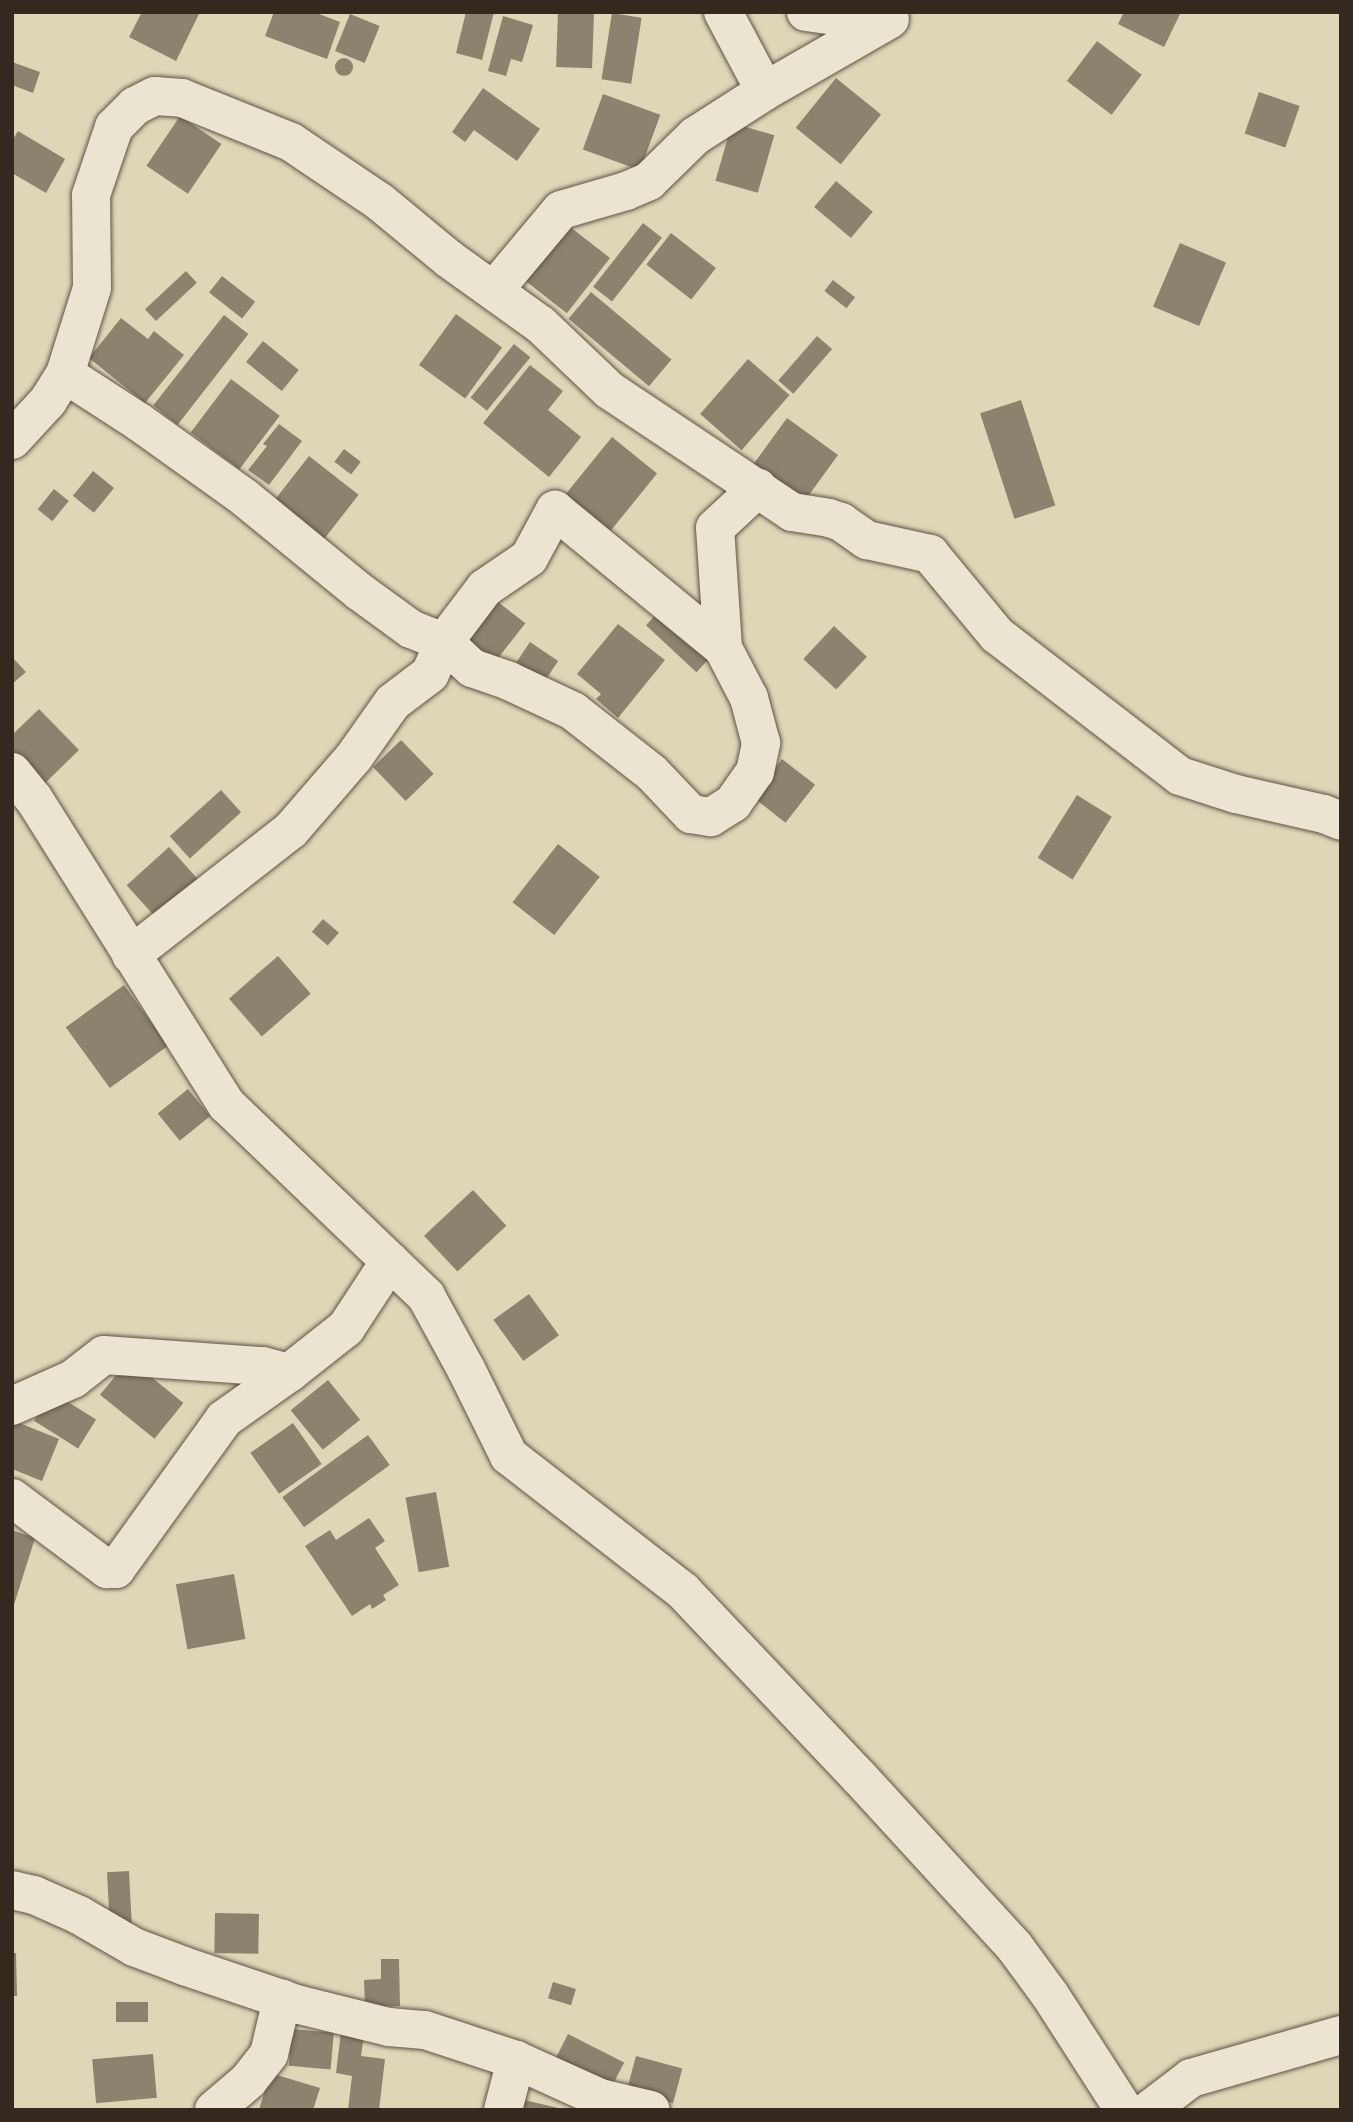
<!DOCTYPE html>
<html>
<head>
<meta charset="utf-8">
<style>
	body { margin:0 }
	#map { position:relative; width:1353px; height:2122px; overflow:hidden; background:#dfd5b7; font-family:"EB Garamond",serif }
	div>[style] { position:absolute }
	.building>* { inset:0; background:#8d826e; transform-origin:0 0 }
	.round { border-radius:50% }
	.roads { filter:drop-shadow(0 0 2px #5f5345) drop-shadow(0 0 2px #5f5345) }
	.street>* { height:38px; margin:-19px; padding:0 19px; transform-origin:19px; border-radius:19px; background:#eae4d0 }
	span { translate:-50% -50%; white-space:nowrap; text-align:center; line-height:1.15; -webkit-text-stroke:6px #eae4d0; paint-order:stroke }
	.frame { position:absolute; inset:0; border:14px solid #34281f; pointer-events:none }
</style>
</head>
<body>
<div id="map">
	<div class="building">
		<i style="clip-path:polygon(142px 12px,200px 12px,176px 61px,129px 37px)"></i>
		<i style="clip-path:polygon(274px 12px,314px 12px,340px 22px,327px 59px,265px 36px)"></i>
		<i style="clip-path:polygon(466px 12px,494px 12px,482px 60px,456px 53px)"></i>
		<i style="left:558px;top:12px;width:36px;height:55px;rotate:2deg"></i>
		<i style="clip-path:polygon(1124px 12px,1181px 12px,1164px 47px,1118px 24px)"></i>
		<i style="left:612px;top:13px;width:30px;height:67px;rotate:9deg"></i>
		<i style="left:350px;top:14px;width:32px;height:40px;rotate:22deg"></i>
		<i style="clip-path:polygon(503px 16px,533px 25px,522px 62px,511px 59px,506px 76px,488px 71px)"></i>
		<i style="left:1097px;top:41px;width:56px;height:50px;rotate:37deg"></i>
		<i class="round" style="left:335px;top:58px;width:18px;height:18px"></i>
		<i style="clip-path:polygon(12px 62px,40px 72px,33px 93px,12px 85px)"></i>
		<i style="left:836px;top:78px;width:58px;height:64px;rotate:39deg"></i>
		<i style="clip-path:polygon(483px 88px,540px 129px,517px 161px,474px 130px,465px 142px,452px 132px)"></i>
		<i style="left:1259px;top:92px;width:43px;height:44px;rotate:19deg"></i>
		<i style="left:603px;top:94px;width:61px;height:59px;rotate:20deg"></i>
		<i style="left:180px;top:116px;width:50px;height:60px;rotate:34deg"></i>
		<i style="left:732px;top:123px;width:44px;height:60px;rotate:16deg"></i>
		<i style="clip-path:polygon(18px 131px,65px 159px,46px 193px,12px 173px,12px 141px)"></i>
		<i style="left:836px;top:181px;width:48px;height:34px;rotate:40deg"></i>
		<i style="left:643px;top:223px;width:24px;height:81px;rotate:38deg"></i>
		<i style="left:569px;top:226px;width:52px;height:70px;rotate:38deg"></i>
		<i style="left:671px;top:233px;width:57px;height:40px;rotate:38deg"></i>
		<i style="left:1180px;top:243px;width:50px;height:69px;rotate:23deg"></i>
		<i style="left:186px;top:271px;width:16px;height:56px;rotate:47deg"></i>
		<i style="left:222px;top:276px;width:42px;height:21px;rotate:38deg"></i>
		<i style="left:833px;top:280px;width:28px;height:14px;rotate:38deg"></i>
		<i style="left:591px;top:292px;width:105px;height:35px;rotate:40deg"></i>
		<i style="left:456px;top:314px;width:57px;height:63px;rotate:36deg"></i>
		<i style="left:224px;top:315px;width:31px;height:115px;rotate:38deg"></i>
		<i style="clip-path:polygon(121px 318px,148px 339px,154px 331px,184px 355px,145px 403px,89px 358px)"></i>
		<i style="left:817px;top:336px;width:20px;height:59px;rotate:41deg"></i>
		<i style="left:263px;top:341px;width:46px;height:27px;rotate:39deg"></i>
		<i style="left:514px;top:344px;width:21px;height:69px;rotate:39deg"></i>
		<i style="left:748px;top:359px;width:55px;height:73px;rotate:41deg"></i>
		<i style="clip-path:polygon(530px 365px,563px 391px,548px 410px,581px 437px,549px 477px,483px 423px)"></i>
		<i style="left:231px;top:379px;width:61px;height:67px;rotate:37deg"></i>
		<i style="left:1021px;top:400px;width:111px;height:43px;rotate:72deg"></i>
		<i style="left:787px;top:418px;width:63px;height:61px;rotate:36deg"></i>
		<i style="clip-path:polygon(279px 424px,302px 441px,269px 485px,248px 470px,267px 446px,263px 444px)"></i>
		<i style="left:612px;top:437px;width:58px;height:76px;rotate:39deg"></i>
		<i style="left:344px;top:449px;width:21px;height:16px;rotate:37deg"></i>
		<i style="left:309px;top:456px;width:63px;height:64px;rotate:38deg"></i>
		<i style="left:93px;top:471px;width:27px;height:32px;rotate:39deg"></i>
		<i style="left:54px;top:489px;width:19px;height:26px;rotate:39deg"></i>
		<i style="left:493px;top:598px;width:41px;height:56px;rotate:38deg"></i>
		<i style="left:663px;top:607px;width:69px;height:25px;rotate:43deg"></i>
		<i style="clip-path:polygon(618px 624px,665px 660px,618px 718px,596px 699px,601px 694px,577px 674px)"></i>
		<i style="left:834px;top:626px;width:45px;height:45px;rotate:43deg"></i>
		<i style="left:530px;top:642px;width:34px;height:24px;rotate:34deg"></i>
		<i style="clip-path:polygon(12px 657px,26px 672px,12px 684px)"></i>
		<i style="clip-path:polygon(39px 709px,79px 750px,38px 790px,12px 763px,12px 735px)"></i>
		<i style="left:401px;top:740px;width:47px;height:39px;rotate:46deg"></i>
		<i style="left:782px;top:759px;width:42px;height:48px;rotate:38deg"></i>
		<i style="left:221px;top:790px;width:30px;height:69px;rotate:48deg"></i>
		<i style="left:1077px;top:795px;width:41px;height:74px;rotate:32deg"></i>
		<i style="left:558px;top:844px;width:53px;height:74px;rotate:38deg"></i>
		<i style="left:169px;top:847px;width:50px;height:57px;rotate:48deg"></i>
		<i style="left:323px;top:919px;width:21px;height:17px;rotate:41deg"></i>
		<i style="left:278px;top:956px;width:50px;height:65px;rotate:49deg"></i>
		<i style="left:124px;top:985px;width:75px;height:72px;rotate:54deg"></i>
		<i style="left:188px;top:1089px;width:35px;height:39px;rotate:51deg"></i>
		<i style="left:473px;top:1190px;width:49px;height:67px;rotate:47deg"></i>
		<i style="left:529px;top:1294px;width:51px;height:44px;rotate:54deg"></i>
		<i style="left:129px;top:1359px;width:70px;height:46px;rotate:39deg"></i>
		<i style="left:328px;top:1380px;width:51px;height:48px;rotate:51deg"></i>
		<i style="left:52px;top:1392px;width:52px;height:34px;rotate:32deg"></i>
		<i style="clip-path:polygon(12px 1420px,59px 1439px,42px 1481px,12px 1469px)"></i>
		<i style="left:293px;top:1423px;width:50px;height:52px;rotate:55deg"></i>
		<i style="left:368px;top:1435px;width:37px;height:106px;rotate:54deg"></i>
		<i style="left:436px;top:1492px;width:76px;height:31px;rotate:80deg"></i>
		<i style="clip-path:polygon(369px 1518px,385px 1541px,375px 1548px,399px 1585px,383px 1595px,386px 1600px,372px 1609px,370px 1604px,352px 1616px,305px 1546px,330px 1530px,336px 1540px)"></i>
		<i style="clip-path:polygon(12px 1530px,35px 1538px,13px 1608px,12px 1608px)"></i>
		<i style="left:234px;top:1574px;width:66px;height:59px;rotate:80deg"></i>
		<i style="left:129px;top:1871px;width:59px;height:22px;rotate:87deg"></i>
		<i style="left:215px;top:1913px;width:44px;height:40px;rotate:1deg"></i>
		<i style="clip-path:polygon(12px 1953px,16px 1953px,17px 1996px,12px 1996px)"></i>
		<i style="clip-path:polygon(381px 1959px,399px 1959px,400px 2006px,365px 2007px,364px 1980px,381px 1979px)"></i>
		<i style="left:553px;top:1982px;width:24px;height:17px;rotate:17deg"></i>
		<i style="left:116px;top:2002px;width:32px;height:20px"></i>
		<i style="left:292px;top:2029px;width:42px;height:37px;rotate:5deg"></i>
		<i style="clip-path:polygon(341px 2032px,364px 2035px,361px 2056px,385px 2059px,379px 2110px,348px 2110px,352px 2076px,336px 2073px)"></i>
		<i style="left:568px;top:2034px;width:63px;height:32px;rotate:27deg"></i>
		<i style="left:153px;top:2054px;width:44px;height:61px;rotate:85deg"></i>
		<i style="left:636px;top:2056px;width:48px;height:36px;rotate:15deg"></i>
		<i style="clip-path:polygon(270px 2073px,320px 2088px,313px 2110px,259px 2110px)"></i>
		<i style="clip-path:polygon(524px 2100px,563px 2109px,563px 2110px,522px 2110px)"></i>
	</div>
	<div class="roads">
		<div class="street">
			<i style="left:723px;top:12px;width:89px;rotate:62deg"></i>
			<i style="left:806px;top:12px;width:59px;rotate:7.9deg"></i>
			<i style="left:864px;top:20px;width:24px;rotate:-2deg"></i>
			<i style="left:494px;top:290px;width:104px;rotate:-50.1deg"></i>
			<i style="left:561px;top:210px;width:68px;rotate:-16.3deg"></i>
			<i style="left:626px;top:191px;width:25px;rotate:-23deg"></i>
			<i style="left:649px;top:181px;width:64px;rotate:-44.4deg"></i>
			<i style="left:695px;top:136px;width:83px;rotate:-32.7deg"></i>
			<i style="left:765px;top:91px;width:144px;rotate:-29.9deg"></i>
			<i style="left:65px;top:374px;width:88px;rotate:33deg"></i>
			<i style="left:139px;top:422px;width:130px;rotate:35.6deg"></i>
			<i style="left:245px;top:498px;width:149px;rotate:39.3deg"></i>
			<i style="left:360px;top:592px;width:63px;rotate:36deg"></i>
			<i style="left:411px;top:629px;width:35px;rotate:22deg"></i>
			<i style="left:444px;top:642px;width:68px;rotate:-52.8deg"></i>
			<i style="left:485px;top:588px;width:53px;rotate:-34.3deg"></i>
			<i style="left:529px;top:558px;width:55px;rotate:-61.6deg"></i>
			<i style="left:555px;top:510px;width:217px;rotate:39.4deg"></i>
			<i style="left:12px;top:440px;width:53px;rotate:-47.3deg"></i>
			<i style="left:48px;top:401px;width:32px;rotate:-58deg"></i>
			<i style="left:65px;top:374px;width:90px;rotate:-72.6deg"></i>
			<i style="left:92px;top:288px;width:93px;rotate:-90.6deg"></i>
			<i style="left:91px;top:195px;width:72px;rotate:-71.3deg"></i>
			<i style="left:114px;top:127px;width:30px;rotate:-45deg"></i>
			<i style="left:135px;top:106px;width:22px;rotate:-27deg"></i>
			<i style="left:155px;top:96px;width:27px;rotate:4deg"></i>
			<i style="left:182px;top:98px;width:118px;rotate:22deg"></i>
			<i style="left:291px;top:142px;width:107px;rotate:34deg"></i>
			<i style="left:380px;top:202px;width:89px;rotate:39.6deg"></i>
			<i style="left:449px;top:259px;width:113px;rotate:35.7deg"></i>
			<i style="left:541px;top:325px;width:94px;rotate:43.7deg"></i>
			<i style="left:609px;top:390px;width:220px;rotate:33.7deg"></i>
			<i style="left:792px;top:512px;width:37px;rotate:9deg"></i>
			<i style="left:829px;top:518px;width:13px;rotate:18deg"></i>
			<i style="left:841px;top:522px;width:32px;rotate:35deg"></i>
			<i style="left:867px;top:540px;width:65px;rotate:12.5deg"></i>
			<i style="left:930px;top:554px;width:105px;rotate:50.4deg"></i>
			<i style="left:997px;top:635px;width:231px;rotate:37.6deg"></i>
			<i style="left:1180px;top:776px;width:59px;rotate:17.8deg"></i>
			<i style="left:1236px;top:794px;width:90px;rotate:12.8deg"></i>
			<i style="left:1324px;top:814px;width:18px;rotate:22deg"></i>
			<i style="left:12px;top:772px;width:35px;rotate:51deg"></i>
			<i style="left:34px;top:799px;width:362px;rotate:57.8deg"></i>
			<i style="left:227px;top:1105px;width:276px;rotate:43.8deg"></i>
			<i style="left:426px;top:1296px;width:83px;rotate:61.3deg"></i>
			<i style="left:466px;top:1369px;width:97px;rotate:63.7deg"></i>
			<i style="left:509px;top:1456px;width:220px;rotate:37.8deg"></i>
			<i style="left:683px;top:1591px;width:257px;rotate:46.6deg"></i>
			<i style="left:860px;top:1778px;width:228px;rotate:47.5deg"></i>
			<i style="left:1014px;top:1946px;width:61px;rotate:53.7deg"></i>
			<i style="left:1050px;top:1995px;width:137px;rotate:57.2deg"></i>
			<i style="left:131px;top:955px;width:203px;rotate:-38deg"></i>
			<i style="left:291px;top:830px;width:96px;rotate:-49.2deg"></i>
			<i style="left:354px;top:757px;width:67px;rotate:-54.7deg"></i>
			<i style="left:393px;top:702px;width:46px;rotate:-37.1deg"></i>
			<i style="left:430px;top:674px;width:35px;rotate:-66deg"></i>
			<i style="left:444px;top:642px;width:38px;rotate:43deg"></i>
			<i style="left:472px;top:668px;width:39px;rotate:19deg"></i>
			<i style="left:509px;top:681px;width:71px;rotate:25.1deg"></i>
			<i style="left:573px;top:711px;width:100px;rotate:38.1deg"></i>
			<i style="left:652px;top:773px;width:57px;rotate:46.4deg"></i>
			<i style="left:691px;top:814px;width:20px;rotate:9deg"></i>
			<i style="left:711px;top:817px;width:26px;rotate:-32deg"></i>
			<i style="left:733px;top:803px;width:38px;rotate:-55deg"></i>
			<i style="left:755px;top:772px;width:30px;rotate:-78deg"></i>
			<i style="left:761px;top:743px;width:47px;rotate:-104.9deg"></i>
			<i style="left:749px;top:698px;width:56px;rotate:-117.5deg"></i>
			<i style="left:723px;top:648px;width:120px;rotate:-93.8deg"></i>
			<i style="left:715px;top:528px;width:59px;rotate:-42.9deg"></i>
			<i style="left:12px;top:1406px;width:67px;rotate:-23.9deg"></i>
			<i style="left:73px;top:1379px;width:39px;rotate:-38deg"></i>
			<i style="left:104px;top:1355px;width:159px;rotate:4deg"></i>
			<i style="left:263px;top:1366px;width:27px;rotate:15deg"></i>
			<i style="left:289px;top:1373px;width:73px;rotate:-38.3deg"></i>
			<i style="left:346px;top:1328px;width:80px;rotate:-56.7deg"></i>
			<i style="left:12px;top:1498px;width:119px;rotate:36.8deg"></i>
			<i style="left:107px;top:1569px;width:9px"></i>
			<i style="left:116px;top:1569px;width:185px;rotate:-54.2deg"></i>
			<i style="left:224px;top:1419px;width:80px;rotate:-35.3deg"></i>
			<i style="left:12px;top:1890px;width:23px;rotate:13deg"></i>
			<i style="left:34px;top:1895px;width:49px;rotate:24deg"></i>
			<i style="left:79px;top:1915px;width:64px;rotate:30.2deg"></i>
			<i style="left:134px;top:1947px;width:53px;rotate:20.8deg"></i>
			<i style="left:184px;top:1966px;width:122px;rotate:18.6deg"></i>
			<i style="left:300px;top:2005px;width:92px;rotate:13.9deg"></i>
			<i style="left:389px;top:2027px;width:36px;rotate:5deg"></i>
			<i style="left:425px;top:2030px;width:96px;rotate:18.2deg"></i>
			<i style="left:516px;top:2060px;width:92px;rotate:24.3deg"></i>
			<i style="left:600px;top:2098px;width:52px;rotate:13.2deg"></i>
			<i style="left:214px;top:2110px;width:45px;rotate:-40.5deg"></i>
			<i style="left:248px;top:2081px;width:34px;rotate:-52deg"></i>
			<i style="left:269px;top:2054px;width:57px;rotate:-76.7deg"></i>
			<i style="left:503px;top:2110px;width:52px;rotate:-75.4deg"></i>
			<i style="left:1149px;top:2110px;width:53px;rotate:-37.3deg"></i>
			<i style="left:1191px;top:2078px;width:156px;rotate:-16deg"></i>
		</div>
	</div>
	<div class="frame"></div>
</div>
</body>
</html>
